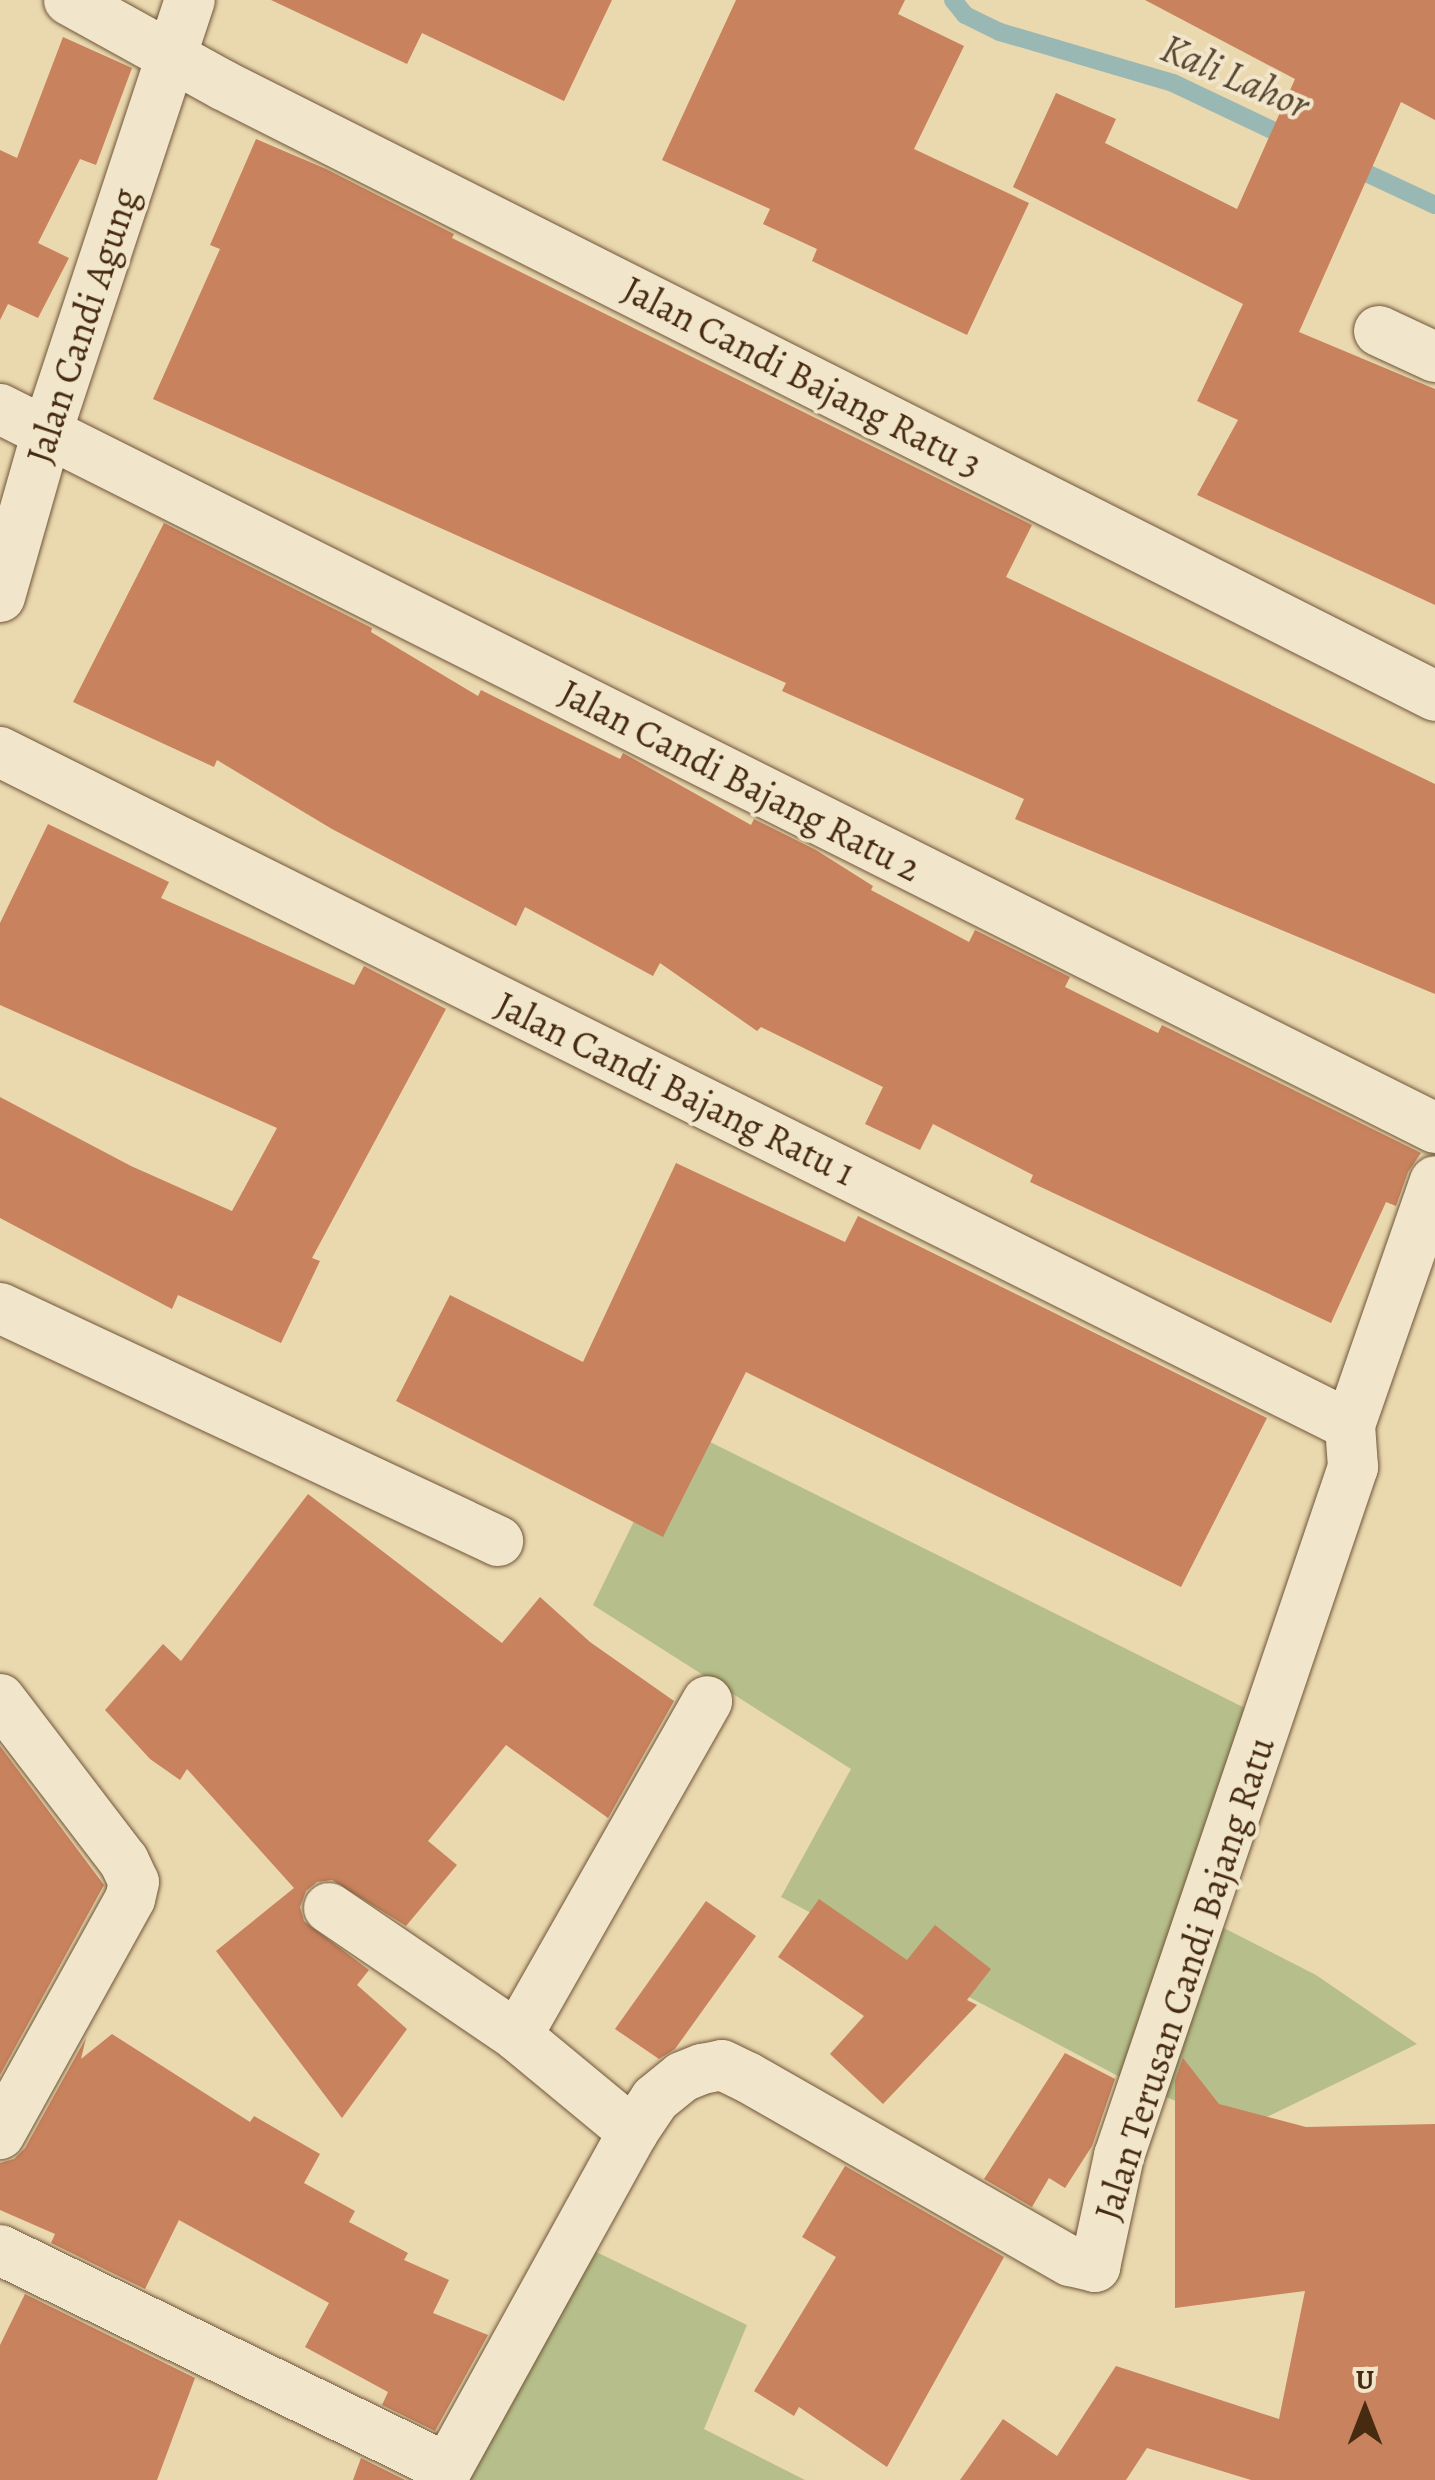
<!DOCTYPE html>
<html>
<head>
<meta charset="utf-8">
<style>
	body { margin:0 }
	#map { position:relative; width:1435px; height:2480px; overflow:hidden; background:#ead8af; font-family:Alegreya,serif }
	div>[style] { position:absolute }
	.green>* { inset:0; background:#b6bf8b }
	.stream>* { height:18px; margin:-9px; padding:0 9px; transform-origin:9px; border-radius:9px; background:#9ab8b3 }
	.building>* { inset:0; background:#c8825d }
	.roads { filter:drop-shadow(0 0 2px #705638) drop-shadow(0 0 2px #705638) }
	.street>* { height:50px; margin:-25px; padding:0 25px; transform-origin:25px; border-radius:25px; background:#f1e6cb }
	span { translate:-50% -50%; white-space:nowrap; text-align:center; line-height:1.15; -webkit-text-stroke:8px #f1e6cb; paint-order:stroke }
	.street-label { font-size:38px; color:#472b11 }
	.water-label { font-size:40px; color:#584731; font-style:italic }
	.north { position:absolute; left:1315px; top:2360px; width:100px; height:100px; -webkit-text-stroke:8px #f1e6cb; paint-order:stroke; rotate:0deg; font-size:28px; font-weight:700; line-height:40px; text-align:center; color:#472b11 }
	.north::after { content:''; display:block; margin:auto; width:35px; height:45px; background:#472b11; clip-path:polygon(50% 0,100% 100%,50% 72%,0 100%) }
</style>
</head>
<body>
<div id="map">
	<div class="green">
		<i style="clip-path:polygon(680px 1427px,1255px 1713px,1216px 1924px,1316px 1975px,1417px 2044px,1244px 2128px,1133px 2084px,781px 1897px,851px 1769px,593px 1605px)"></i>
		<i style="clip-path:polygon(584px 2246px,747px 2325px,704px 2429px,805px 2480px,464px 2480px)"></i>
	</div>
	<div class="stream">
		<i style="left:953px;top:0;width:19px;rotate:51deg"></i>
		<i style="left:965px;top:15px;width:39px;rotate:26deg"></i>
		<i style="left:1000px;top:32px;width:180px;rotate:16.4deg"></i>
		<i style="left:1173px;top:83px;width:131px;rotate:25.4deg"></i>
		<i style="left:1347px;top:164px;width:97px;rotate:25deg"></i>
	</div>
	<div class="building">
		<i style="clip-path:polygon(271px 0,612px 0,564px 101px,422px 33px,407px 64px)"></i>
		<i style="clip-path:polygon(736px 0,905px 0,898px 14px,964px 46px,914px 149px,1029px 203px,967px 335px,812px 261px,817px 249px,763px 224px,770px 209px,662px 160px)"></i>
		<i style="clip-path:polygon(1145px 0,1435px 0,1435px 120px,1401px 102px,1299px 332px,1435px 389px,1435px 605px,1197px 495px,1238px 420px,1197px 401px,1243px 304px,1013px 187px,1056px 93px,1116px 119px,1105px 143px,1237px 209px,1295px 79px)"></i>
		<i style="clip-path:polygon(63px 37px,132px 68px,96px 165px,80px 159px,38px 243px,69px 258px,38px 318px,8px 304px,0 320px,0 150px,17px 158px)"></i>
		<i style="clip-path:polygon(256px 139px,326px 169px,454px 234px,452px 238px,1032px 525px,1006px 577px,1435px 784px,1435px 994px,1015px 819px,1024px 799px,782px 691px,786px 683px,153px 399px,220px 249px,210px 245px)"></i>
		<i style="clip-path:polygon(164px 523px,372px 628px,371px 632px,478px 696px,481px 690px,620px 759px,623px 753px,751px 825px,754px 819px,816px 850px,873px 886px,871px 890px,969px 942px,975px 930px,1070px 977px,1065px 987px,1158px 1033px,1162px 1025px,1421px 1153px,1408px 1172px,1396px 1206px,1386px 1202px,1331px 1323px,1030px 1182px,1033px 1175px,933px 1124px,920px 1150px,865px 1124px,883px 1087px,761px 1027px,757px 1031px,660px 963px,653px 976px,525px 907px,516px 926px,332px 829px,217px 760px,214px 767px,73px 702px)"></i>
		<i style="clip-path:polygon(48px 824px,169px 882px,161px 898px,354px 985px,364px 966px,446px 1009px,312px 1258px,320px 1261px,281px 1343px,178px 1295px,172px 1309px,0 1218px,0 1097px,131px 1166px,232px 1211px,277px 1128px,0 1005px,0 923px)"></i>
		<i style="clip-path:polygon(676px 1163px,845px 1242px,858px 1216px,1267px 1418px,1181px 1587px,746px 1372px,663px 1537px,396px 1401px,450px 1295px,583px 1362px)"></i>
		<i style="clip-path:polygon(308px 1494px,502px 1643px,540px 1597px,590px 1642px,674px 1701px,608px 1818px,506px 1745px,428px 1841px,457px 1865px,406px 1926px,332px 1880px,317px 1882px,306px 1891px,300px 1907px,304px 1921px,369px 1970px,357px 1985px,407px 2029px,342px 2118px,216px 1951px,294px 1888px,187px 1769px,180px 1780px,150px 1759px,105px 1710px,163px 1644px,181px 1661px)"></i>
		<i style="clip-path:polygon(0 1746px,104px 1885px,0 2075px)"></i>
		<i style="clip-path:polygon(819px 1899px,907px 1960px,935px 1925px,991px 1969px,967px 2000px,977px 2005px,883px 2104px,830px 2054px,864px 2016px,778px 1957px)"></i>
		<i style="clip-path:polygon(706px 1901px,756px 1936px,675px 2049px,659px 2059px,615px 2029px)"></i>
		<i style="clip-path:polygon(112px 2034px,250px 2122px,254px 2116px,320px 2154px,304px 2183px,355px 2211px,349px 2222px,408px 2253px,404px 2260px,449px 2280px,433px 2313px,488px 2335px,435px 2431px,382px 2405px,388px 2392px,305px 2347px,329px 2303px,179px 2220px,145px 2289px,51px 2243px,55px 2234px,0 2210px,0 2163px,14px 2159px,25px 2148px,86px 2038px,81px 2059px)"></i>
		<i style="clip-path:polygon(1065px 2053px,1115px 2079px,1092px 2146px,1065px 2188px,1049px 2178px,1032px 2207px,984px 2179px)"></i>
		<i style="clip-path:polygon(1183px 2058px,1219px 2104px,1306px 2127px,1435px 2124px,1435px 2480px,1251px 2480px,1147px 2448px,1126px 2480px,960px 2480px,1003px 2419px,1057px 2456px,1116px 2366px,1279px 2419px,1305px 2291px,1175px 2308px,1175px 2080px)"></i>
		<i style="clip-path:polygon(845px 2166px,1004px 2257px,887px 2467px,799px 2407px,794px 2416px,754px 2391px,836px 2257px,802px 2237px)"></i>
		<i style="clip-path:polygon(25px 2294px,195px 2378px,157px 2480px,0 2480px,0 2345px)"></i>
		<i style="clip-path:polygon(361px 2458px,405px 2480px,353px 2480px)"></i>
	</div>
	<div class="roads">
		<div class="street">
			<i style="left:69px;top:0;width:176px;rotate:28.9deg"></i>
			<i style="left:223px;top:85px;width:1357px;rotate:26.75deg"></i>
			<i style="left:1379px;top:331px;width:62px;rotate:24.9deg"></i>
			<i style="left:0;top:409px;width:1605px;rotate:26.61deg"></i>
			<i style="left:0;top:597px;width:172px;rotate:-74.1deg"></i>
			<i style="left:47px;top:432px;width:455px;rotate:-71.7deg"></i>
			<i style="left:0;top:752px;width:1508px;rotate:26.5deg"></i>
			<i style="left:0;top:1308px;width:550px;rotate:25.07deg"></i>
			<i style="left:0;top:1699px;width:204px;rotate:52.6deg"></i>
			<i style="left:124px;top:1861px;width:23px;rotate:65deg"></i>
			<i style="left:134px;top:1882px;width:17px;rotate:103deg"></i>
			<i style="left:130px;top:1899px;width:269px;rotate:119deg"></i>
			<i style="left:329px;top:1908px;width:227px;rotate:34.2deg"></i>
			<i style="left:517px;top:2036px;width:151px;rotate:39.6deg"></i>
			<i style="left:517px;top:2036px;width:385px;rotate:-60.4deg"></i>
			<i style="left:0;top:2250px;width:496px;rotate:26deg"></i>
			<i style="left:441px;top:2480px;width:397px;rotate:-61.1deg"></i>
			<i style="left:633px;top:2132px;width:40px;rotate:-56deg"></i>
			<i style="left:655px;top:2099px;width:35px;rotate:-39deg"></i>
			<i style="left:682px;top:2077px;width:22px;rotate:-22deg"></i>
			<i style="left:702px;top:2069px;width:20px;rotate:-11deg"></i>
			<i style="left:722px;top:2065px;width:28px;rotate:26deg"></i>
			<i style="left:747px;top:2077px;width:372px;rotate:29.7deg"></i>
			<i style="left:1070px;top:2261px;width:26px;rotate:13deg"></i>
			<i style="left:1095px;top:2267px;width:114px;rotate:-77.8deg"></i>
			<i style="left:1119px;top:2156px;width:728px;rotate:-71.24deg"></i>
			<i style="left:1353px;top:1467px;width:42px;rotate:-94.1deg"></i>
			<i style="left:1350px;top:1425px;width:258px;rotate:-70.8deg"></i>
		</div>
	</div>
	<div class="street-label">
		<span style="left:83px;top:326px;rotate:-72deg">Jalan Candi Agung</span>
		<span style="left:802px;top:377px;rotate:27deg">Jalan Candi Bajang Ratu 3</span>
		<span style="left:740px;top:781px;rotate:27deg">Jalan Candi Bajang Ratu 2</span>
		<span style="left:675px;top:1089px;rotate:26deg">Jalan Candi Bajang Ratu 1</span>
		<span style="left:1185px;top:1979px;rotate:-72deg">Jalan Terusan Candi Bajang Ratu</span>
	</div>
	<div class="water-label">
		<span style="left:1235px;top:77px;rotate:23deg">Kali Lahor</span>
	</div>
	<div class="north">U</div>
</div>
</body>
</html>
